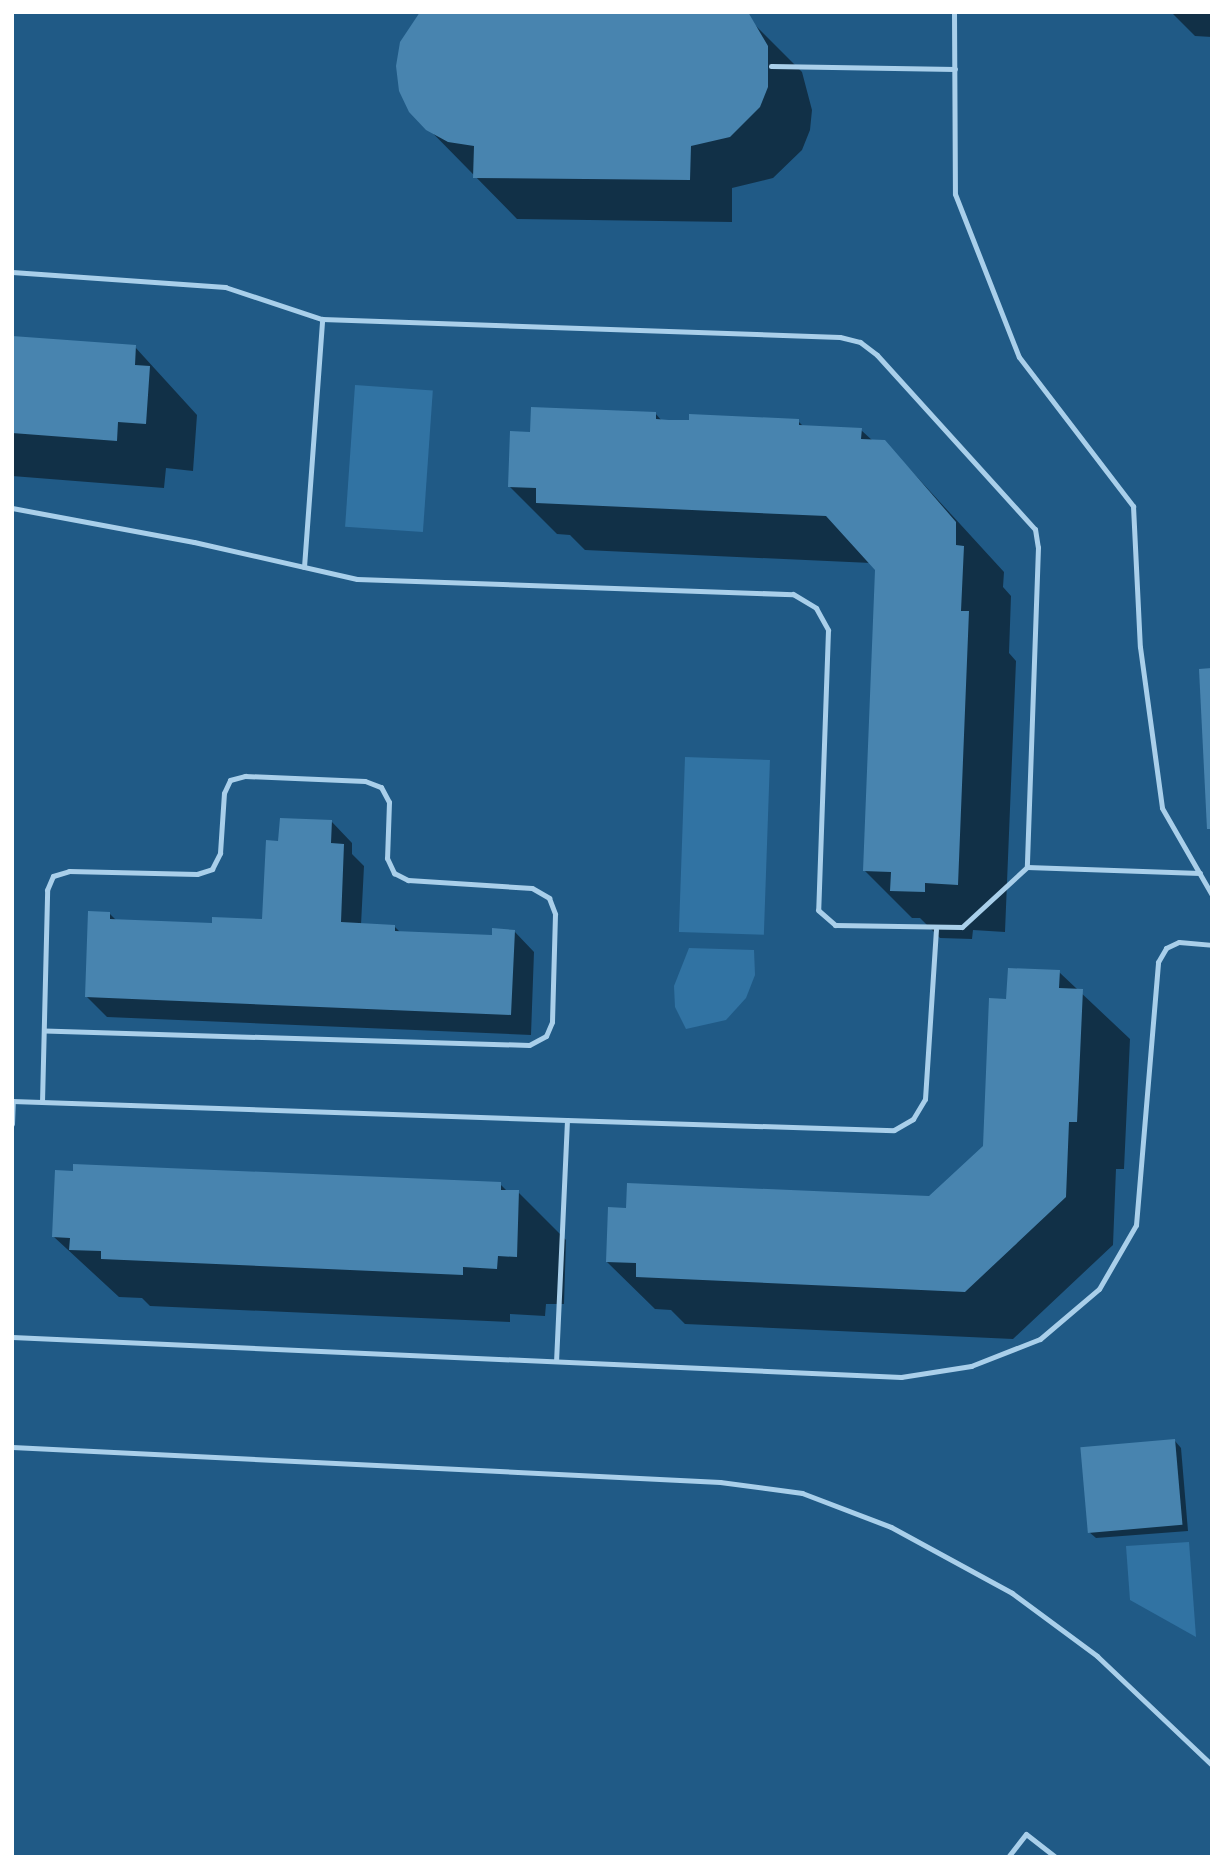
<!DOCTYPE html>
<html>
<head>
<meta charset="utf-8">
<style>
	body { margin:0 }
	#map { position:relative; width:1224px; height:1869px; overflow:hidden; background:#205a86; font-family:Overpass,sans-serif }
	div>[style] { position:absolute }
	.green>* { inset:0; background:#3173a3; transform-origin:0 0 }
	.shadow>* { inset:0; background:#0007 }
	.building>* { inset:0; background:#4884af; transform-origin:0 0 }
	.lane>* { height:5px; margin:-2.5px; padding:0 2.5px; transform-origin:2.5px; border-radius:2.5px; background:#a9cfea }
	span { translate:-50% -50%; white-space:nowrap; text-align:center; line-height:1.15; -webkit-text-stroke:5px #205a86; paint-order:stroke }
	.frame { position:absolute; inset:0; border:14px solid #fff; pointer-events:none }
</style>
</head>
<body>
<div id="map">
	<div class="green">
		<i style="left:355px;top:385px;width:78px;height:142px;rotate:4deg"></i>
		<i style="left:685px;top:757px;width:85px;height:175px;rotate:2deg"></i>
		<i style="clip-path:polygon(689px 948px,754px 950px,755px 975px,746px 998px,726px 1020px,686px 1029px,675px 1007px,674px 986px)"></i>
		<i style="clip-path:polygon(1189px 1542px,1196px 1637px,1130px 1600px,1126px 1546px)"></i>
	</div>
	<div class="shadow">
		<i style="clip-path:polygon(422px 12px,742px 12px,802px 72px,812px 110px,810px 130px,802px 150px,773px 178px,732px 188px,732px 222px,517px 219px,411px 111px,402px 43px)"></i>
		<i style="clip-path:polygon(1171px 12px,1212px 12px,1212px 37px,1195px 36px)"></i>
		<i style="clip-path:polygon(12px 340px,135px 347px,197px 415px,193px 471px,166px 468px,164px 488px,12px 476px)"></i>
		<i style="clip-path:polygon(655px 413px,662px 421px,798px 421px,804px 427px,861px 430px,873px 441px,885px 442px,1004px 572px,1003px 587px,1011px 596px,1009px 653px,1016px 661px,1005px 932px,973px 930px,972px 939px,940px 938px,920px 918px,912px 918px,864px 870px,877px 569px,871px 563px,585px 550px,570px 535px,557px 534px,510px 487px,531px 434px)"></i>
		<i style="clip-path:polygon(332px 822px,352px 843px,352px 854px,364px 866px,361px 925px,394px 926px,401px 933px,494px 937px,514px 931px,534px 952px,531px 1035px,107px 1017px,86px 996px,110px 914px,117px 921px,214px 925px,264px 920px,280px 843px)"></i>
		<i style="clip-path:polygon(1059px 972px,1130px 1039px,1124px 1169px,1116px 1169px,1113px 1245px,1013px 1339px,685px 1324px,671px 1310px,655px 1309px,607px 1262px,929px 1198px,985px 1146px,1008px 1001px)"></i>
		<i style="clip-path:polygon(500px 1184px,508px 1192px,518px 1192px,566px 1240px,564px 1304px,546px 1304px,545px 1316px,510px 1314px,510px 1322px,150px 1306px,142px 1298px,119px 1297px,54px 1237px)"></i>
		<i style="clip-path:polygon(1175px 1441px,1181px 1448px,1188px 1531px,1096px 1538px,1089px 1532px)"></i>
	</div>
	<div class="building">
		<i style="clip-path:polygon(420px 12px,748px 12px,768px 46px,768px 87px,760px 107px,730px 137px,691px 146px,690px 180px,473px 178px,474px 146px,448px 142px,426px 130px,409px 112px,399px 91px,396px 66px,400px 42px)"></i>
		<i style="clip-path:polygon(12px 336px,136px 345px,135px 365px,150px 366px,146px 424px,118px 422px,117px 441px,12px 433px)"></i>
		<i style="clip-path:polygon(531px 407px,656px 412px,656px 419px,669px 420px,689px 420px,689px 414px,799px 419px,799px 425px,862px 428px,861px 439px,885px 440px,956px 522px,956px 545px,964px 546px,961px 611px,969px 611px,958px 885px,925px 883px,925px 892px,890px 891px,891px 872px,863px 871px,875px 570px,826px 516px,536px 503px,536px 488px,508px 487px,510px 431px,530px 432px)"></i>
		<i style="clip-path:polygon(1212px 668px,1212px 829px,1207px 829px,1199px 669px)"></i>
		<i style="clip-path:polygon(280px 818px,332px 820px,331px 843px,344px 844px,341px 922px,395px 925px,395px 931px,492px 935px,492px 928px,515px 930px,511px 1015px,85px 997px,88px 911px,110px 912px,110px 919px,212px 923px,212px 917px,262px 919px,266px 840px,278px 841px)"></i>
		<i style="clip-path:polygon(1008px 968px,1060px 970px,1059px 988px,1083px 989px,1077px 1122px,1069px 1122px,1066px 1197px,965px 1292px,636px 1277px,636px 1263px,606px 1262px,608px 1207px,626px 1208px,627px 1183px,929px 1196px,983px 1146px,989px 998px,1006px 999px)"></i>
		<i style="clip-path:polygon(73px 1164px,501px 1182px,501px 1190px,519px 1190px,517px 1257px,498px 1256px,497px 1269px,463px 1267px,463px 1275px,101px 1259px,101px 1251px,69px 1250px,70px 1238px,52px 1237px,55px 1170px,73px 1171px)"></i>
		<i style="left:1175px;top:1439px;width:86px;height:95px;rotate:85deg"></i>
	</div>
	<div class="lane">
		<i style="left:954px;top:12px;width:182px;rotate:89.7deg"></i>
		<i style="left:955px;top:194px;width:175px;rotate:68.6deg"></i>
		<i style="left:1019px;top:357px;width:188px;rotate:52.6deg"></i>
		<i style="left:1133px;top:506px;width:141px;rotate:87.2deg"></i>
		<i style="left:1140px;top:647px;width:162px;rotate:82.2deg"></i>
		<i style="left:1162px;top:808px;width:100px;rotate:60.1deg"></i>
		<i style="left:771px;top:66px;width:184px;rotate:0.9deg"></i>
		<i style="left:12px;top:272px;width:214px;rotate:4deg"></i>
		<i style="left:225px;top:287px;width:102px;rotate:18.3deg"></i>
		<i style="left:322px;top:319px;width:518px;rotate:1.99deg"></i>
		<i style="left:840px;top:337px;width:21px;rotate:14deg"></i>
		<i style="left:860px;top:342px;width:21px;rotate:37deg"></i>
		<i style="left:877px;top:355px;width:235px;rotate:47.8deg"></i>
		<i style="left:1035px;top:529px;width:18px;rotate:81deg"></i>
		<i style="left:1038px;top:547px;width:320px;rotate:92deg"></i>
		<i style="left:12px;top:508px;width:185px;rotate:10.6deg"></i>
		<i style="left:194px;top:542px;width:167px;rotate:12.8deg"></i>
		<i style="left:357px;top:579px;width:436px;rotate:2deg"></i>
		<i style="left:793px;top:594px;width:27px;rotate:31deg"></i>
		<i style="left:816px;top:608px;width:25px;rotate:61deg"></i>
		<i style="left:828px;top:630px;width:280px;rotate:92deg"></i>
		<i style="left:818px;top:910px;width:23px;rotate:41deg"></i>
		<i style="left:835px;top:925px;width:127px;rotate:0.9deg"></i>
		<i style="left:962px;top:927px;width:88px;rotate:-42.7deg"></i>
		<i style="left:1027px;top:867px;width:173px;rotate:2deg"></i>
		<i style="left:304px;top:567px;width:249px;rotate:-85.8deg"></i>
		<i style="left:12px;top:1101px;width:555px;rotate:1.96deg"></i>
		<i style="left:567px;top:1120px;width:241px;rotate:92.6deg"></i>
		<i style="left:42px;top:1102px;width:212px;rotate:-88.6deg"></i>
		<i style="left:47px;top:890px;width:15px;rotate:-67deg"></i>
		<i style="left:53px;top:876px;width:17px;rotate:-17deg"></i>
		<i style="left:69px;top:871px;width:128px;rotate:1.3deg"></i>
		<i style="left:197px;top:874px;width:16px;rotate:-18deg"></i>
		<i style="left:212px;top:869px;width:18px;rotate:-63deg"></i>
		<i style="left:220px;top:853px;width:60px;rotate:-86.2deg"></i>
		<i style="left:224px;top:793px;width:14px;rotate:-65deg"></i>
		<i style="left:230px;top:780px;width:16px;rotate:-15deg"></i>
		<i style="left:245px;top:776px;width:120px;rotate:2.4deg"></i>
		<i style="left:365px;top:781px;width:17px;rotate:21deg"></i>
		<i style="left:381px;top:787px;width:17px;rotate:62deg"></i>
		<i style="left:389px;top:802px;width:56px;rotate:92deg"></i>
		<i style="left:387px;top:858px;width:17px;rotate:65deg"></i>
		<i style="left:394px;top:873px;width:16px;rotate:27deg"></i>
		<i style="left:408px;top:880px;width:124px;rotate:3.7deg"></i>
		<i style="left:532px;top:888px;width:20px;rotate:30deg"></i>
		<i style="left:549px;top:898px;width:17px;rotate:69deg"></i>
		<i style="left:555px;top:914px;width:108px;rotate:91.6deg"></i>
		<i style="left:552px;top:1022px;width:15px;rotate:113deg"></i>
		<i style="left:546px;top:1036px;width:19px;rotate:152deg"></i>
		<i style="left:529px;top:1045px;width:485px;rotate:-178.3deg"></i>
		<i style="left:567px;top:1120px;width:327px;rotate:1.8deg"></i>
		<i style="left:894px;top:1130px;width:22px;rotate:-30deg"></i>
		<i style="left:913px;top:1119px;width:23px;rotate:-59deg"></i>
		<i style="left:925px;top:1099px;width:170px;rotate:-86.3deg"></i>
		<i style="left:12px;top:1124px;width:23px;rotate:-88deg"></i>
		<i style="left:12px;top:1337px;width:890px;rotate:2.58deg"></i>
		<i style="left:901px;top:1377px;width:71px;rotate:-8.9deg"></i>
		<i style="left:971px;top:1366px;width:74px;rotate:-21.4deg"></i>
		<i style="left:1040px;top:1339px;width:77px;rotate:-40.3deg"></i>
		<i style="left:1099px;top:1289px;width:74px;rotate:-60deg"></i>
		<i style="left:1136px;top:1225px;width:264px;rotate:-85.2deg"></i>
		<i style="left:1158px;top:962px;width:16px;rotate:-60deg"></i>
		<i style="left:1166px;top:948px;width:14px;rotate:-25deg"></i>
		<i style="left:1179px;top:942px;width:33px;rotate:5deg"></i>
		<i style="left:12px;top:1447px;width:709px;rotate:2.83deg"></i>
		<i style="left:720px;top:1482px;width:83px;rotate:7.6deg"></i>
		<i style="left:802px;top:1493px;width:95px;rotate:20.9deg"></i>
		<i style="left:891px;top:1527px;width:138px;rotate:28.6deg"></i>
		<i style="left:1012px;top:1593px;width:106px;rotate:36.5deg"></i>
		<i style="left:1097px;top:1656px;width:158px;rotate:43.5deg"></i>
		<i style="left:1008px;top:1857px;width:29px;rotate:-52deg"></i>
		<i style="left:1026px;top:1834px;width:37px;rotate:38deg"></i>
	</div>
	<div class="frame"></div>
</div>
</body>
</html>
